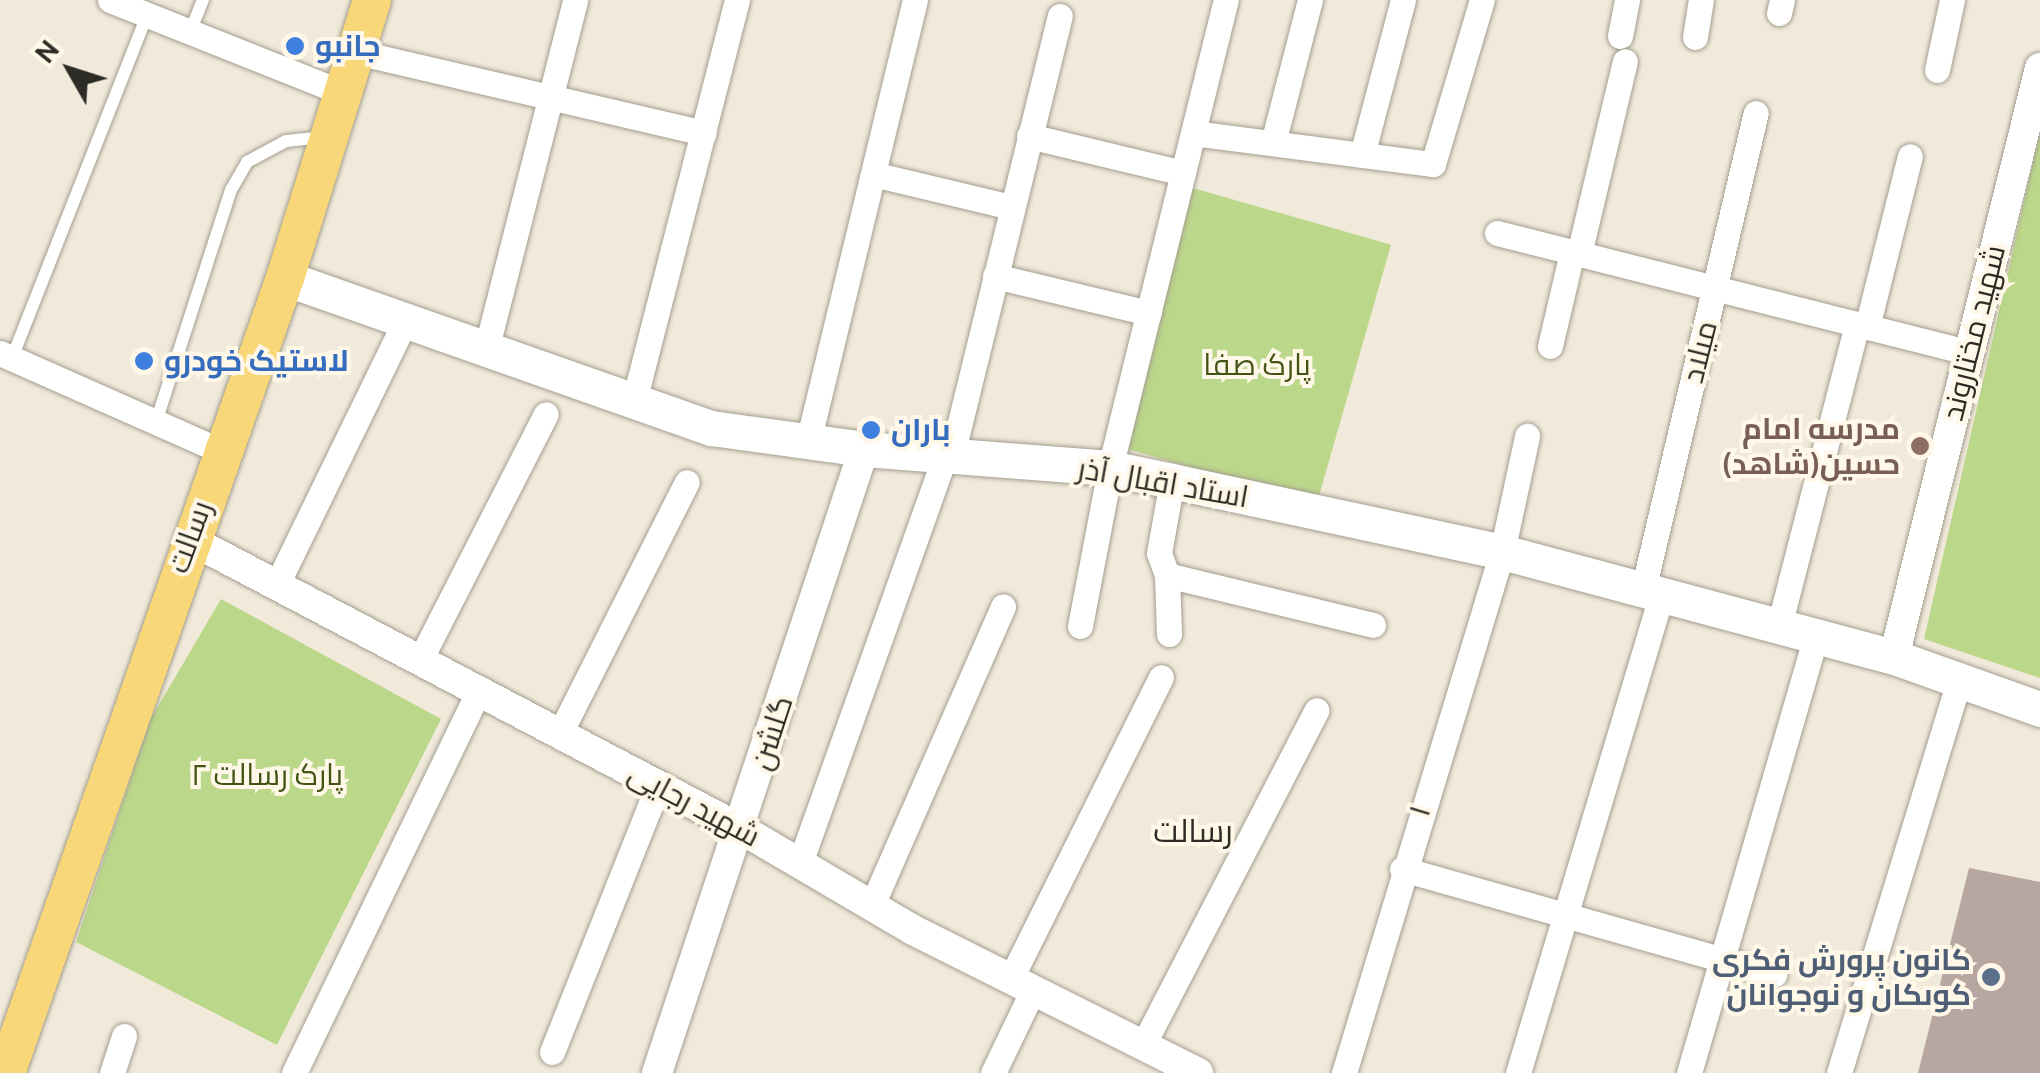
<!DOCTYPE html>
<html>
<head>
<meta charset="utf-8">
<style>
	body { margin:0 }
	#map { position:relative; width:2040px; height:1073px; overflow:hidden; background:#f1eadb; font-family:Cabin,Cairo,sans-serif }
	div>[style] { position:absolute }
	.green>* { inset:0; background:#bbd78a; transform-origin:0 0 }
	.building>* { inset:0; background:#b8a7a0 }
	.roads { filter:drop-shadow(0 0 2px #a49e8f) drop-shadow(0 0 2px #a49e8f) }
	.service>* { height:12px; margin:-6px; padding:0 6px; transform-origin:6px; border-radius:6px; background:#fff }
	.minor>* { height:25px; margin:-12.5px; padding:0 12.5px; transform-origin:12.5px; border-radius:12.5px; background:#fff }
	.tertiary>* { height:30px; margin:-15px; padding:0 15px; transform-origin:15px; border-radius:15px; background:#fff }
	.secondary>* { height:35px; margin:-17.5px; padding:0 17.5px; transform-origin:17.5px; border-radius:17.5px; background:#fff }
	.primary>* { height:38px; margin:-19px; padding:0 19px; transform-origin:19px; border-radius:19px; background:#f7d778 }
	.dots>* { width:28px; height:28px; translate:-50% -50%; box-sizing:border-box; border:5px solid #fff8e8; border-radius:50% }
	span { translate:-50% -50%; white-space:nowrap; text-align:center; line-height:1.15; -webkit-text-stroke:8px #fff8e8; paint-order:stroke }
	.shop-label { font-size:30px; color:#366cbe; font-weight:700 }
	.left { translate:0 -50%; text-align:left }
	.street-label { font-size:30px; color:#2d2b25 }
	.park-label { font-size:30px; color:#415415 }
	.education-label { font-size:30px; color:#785e54; font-weight:700 }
	.right { translate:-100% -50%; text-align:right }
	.service-label { font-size:30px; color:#4e5e75; font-weight:700 }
	.neighbourhood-label { font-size:32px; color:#2d2b25 }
	.north { position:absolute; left:20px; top:20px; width:100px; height:100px; -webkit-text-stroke:8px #fff8e8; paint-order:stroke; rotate:309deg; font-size:28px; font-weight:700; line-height:40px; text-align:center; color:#2d2b25 }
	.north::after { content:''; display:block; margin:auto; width:35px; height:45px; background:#2d2b25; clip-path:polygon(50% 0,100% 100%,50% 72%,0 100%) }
</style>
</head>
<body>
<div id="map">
	<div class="green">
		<i style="clip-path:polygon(2040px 132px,2040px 678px,1924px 639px)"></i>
		<i style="left:1193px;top:188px;width:206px;height:269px;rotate:16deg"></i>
		<i style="clip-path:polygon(221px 599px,441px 719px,277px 1045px,76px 942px,150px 720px)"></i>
	</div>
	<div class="building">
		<i style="clip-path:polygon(1969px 868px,2040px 882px,2040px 1073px,1918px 1073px)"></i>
	</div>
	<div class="roads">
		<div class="service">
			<i style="left:190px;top:32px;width:35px;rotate:-68deg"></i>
			<i style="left:12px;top:358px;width:369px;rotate:-68.5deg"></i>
			<i style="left:156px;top:422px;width:244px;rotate:-72.1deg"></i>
			<i style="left:231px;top:190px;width:32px;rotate:-60deg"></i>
			<i style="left:247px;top:162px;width:44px;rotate:-28.3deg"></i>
			<i style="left:286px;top:141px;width:37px;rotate:-6deg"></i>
		</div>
		<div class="minor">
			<i style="left:110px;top:0;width:252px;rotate:21.7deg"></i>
			<i style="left:1779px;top:13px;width:13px;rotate:-77deg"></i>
			<i style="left:1620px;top:36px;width:37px;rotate:-79deg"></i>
			<i style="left:1695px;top:37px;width:37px;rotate:-81deg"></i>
			<i style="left:356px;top:52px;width:357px;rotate:13.1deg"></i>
			<i style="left:1937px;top:70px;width:72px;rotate:-77.9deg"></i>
			<i style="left:1193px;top:133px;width:242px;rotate:7.4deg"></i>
			<i style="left:1433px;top:164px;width:171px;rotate:-73.4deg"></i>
			<i style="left:1029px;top:136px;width:158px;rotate:13.5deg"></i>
			<i style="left:1273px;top:143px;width:148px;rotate:-75.5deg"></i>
			<i style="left:1362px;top:155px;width:160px;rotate:-75.2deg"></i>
			<i style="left:873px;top:174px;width:143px;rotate:13.4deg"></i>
			<i style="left:1497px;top:233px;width:487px;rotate:14.2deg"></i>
			<i style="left:1579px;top:254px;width:198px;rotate:-76.6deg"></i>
			<i style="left:995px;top:276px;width:158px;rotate:13.5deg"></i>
			<i style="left:1867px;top:327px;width:176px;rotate:-75.9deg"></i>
			<i style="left:1550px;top:346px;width:97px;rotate:-76.8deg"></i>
			<i style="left:486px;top:350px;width:361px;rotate:-75.7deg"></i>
			<i style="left:0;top:353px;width:242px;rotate:23.9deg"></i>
			<i style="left:634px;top:401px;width:414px;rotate:-75.6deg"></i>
			<i style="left:808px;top:442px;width:455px;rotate:-76.4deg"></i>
			<i style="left:952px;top:455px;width:452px;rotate:-76.2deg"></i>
			<i style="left:1167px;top:575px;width:212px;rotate:13.6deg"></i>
			<i style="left:277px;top:584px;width:292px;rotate:-64deg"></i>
			<i style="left:1643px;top:590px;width:490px;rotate:-76.7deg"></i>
			<i style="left:1080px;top:626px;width:161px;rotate:-79.2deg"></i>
			<i style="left:1110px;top:468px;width:482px;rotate:-76.1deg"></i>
			<i style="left:1779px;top:626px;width:312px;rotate:-75.5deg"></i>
			<i style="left:1169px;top:634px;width:59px;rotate:-91.9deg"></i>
			<i style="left:1167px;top:575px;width:23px;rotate:-110deg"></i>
			<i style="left:1159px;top:553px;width:73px;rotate:-79.8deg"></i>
			<i style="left:420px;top:660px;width:276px;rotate:-62.9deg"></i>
			<i style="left:560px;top:733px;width:281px;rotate:-63.2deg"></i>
			<i style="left:800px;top:863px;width:433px;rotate:-70.4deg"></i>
			<i style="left:1402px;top:869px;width:387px;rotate:15.8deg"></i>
			<i style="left:872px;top:905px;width:326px;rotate:-66.3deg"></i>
			<i style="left:1011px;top:978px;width:336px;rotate:-63.5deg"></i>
			<i style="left:1143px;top:1045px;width:377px;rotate:-62.6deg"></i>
			<i style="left:552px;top:1052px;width:287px;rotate:-68.3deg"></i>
			<i style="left:112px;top:1073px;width:39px;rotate:-72deg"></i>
			<i style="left:294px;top:1073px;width:424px;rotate:-64.2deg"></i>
			<i style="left:993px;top:1073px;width:92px;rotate:-64.3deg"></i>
			<i style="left:1344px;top:1073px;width:544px;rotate:-73.13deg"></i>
			<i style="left:1502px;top:552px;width:119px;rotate:-77.8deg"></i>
			<i style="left:1518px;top:1073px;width:499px;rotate:-73.3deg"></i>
			<i style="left:1689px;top:1073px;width:455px;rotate:-73.8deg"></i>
			<i style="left:1839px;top:1073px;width:407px;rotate:-73deg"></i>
		</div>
		<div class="tertiary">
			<i style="left:189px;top:539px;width:624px;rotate:27.72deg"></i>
			<i style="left:741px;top:829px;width:199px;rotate:30.4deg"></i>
			<i style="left:913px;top:930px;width:319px;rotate:26.6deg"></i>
			<i style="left:1894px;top:657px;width:607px;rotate:-76.08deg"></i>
			<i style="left:657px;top:1073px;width:657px;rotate:-71.65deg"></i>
		</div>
		<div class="secondary">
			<i style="left:285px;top:278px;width:452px;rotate:19.4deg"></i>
			<i style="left:711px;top:428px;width:154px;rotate:7.8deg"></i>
			<i style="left:864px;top:449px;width:247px;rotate:4.4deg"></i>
			<i style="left:1110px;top:468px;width:63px;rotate:11.8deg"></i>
			<i style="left:1172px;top:481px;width:338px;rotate:12.1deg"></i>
			<i style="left:1502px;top:552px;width:406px;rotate:15deg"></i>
			<i style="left:1894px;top:657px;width:155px;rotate:19.6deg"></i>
		</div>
		<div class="primary">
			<i style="left:6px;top:1073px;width:843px;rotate:-70.66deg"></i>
			<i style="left:285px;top:278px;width:291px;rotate:-72.6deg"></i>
		</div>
	</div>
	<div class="dots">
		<i style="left:295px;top:46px;background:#3f7fe0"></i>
		<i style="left:144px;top:361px;background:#3f7fe0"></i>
		<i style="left:871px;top:430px;background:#3f7fe0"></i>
		<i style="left:1920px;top:446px;background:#8d6e63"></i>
		<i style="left:1991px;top:977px;background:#5c6f8a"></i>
	</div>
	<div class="shop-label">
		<span class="left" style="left:315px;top:46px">جانبو</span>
		<span class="left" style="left:164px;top:361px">لاستیک خودرو</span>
		<span class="left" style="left:891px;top:430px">باران</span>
	</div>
	<div class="street-label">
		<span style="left:1974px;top:333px;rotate:-76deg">شهید مختاروند</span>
		<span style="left:1700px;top:352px;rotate:-76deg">میلاد</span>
		<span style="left:1163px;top:483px;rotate:10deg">استاد اقبال آذر</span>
		<span style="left:190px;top:537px;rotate:-70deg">رسالت</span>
		<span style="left:772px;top:733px;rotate:-72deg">گلشن</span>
		<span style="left:694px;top:805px;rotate:28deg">شهید رجایی</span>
		<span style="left:1420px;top:811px;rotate:-73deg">۱</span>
	</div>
	<div class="park-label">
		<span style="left:1257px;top:365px">پارک صفا</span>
		<span style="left:267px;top:775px">پارک رسالت ۲</span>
	</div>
	<div class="education-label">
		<span class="right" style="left:1900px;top:446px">مدرسه امام<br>حسین(شاهد)</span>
	</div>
	<div class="service-label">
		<span class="right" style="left:1971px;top:977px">کانون پرورش فکرى<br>کوىکان و نوجوانان</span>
	</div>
	<div class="neighbourhood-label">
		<span style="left:1193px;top:831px">رسالت</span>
	</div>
	<div class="north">N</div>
</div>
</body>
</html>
